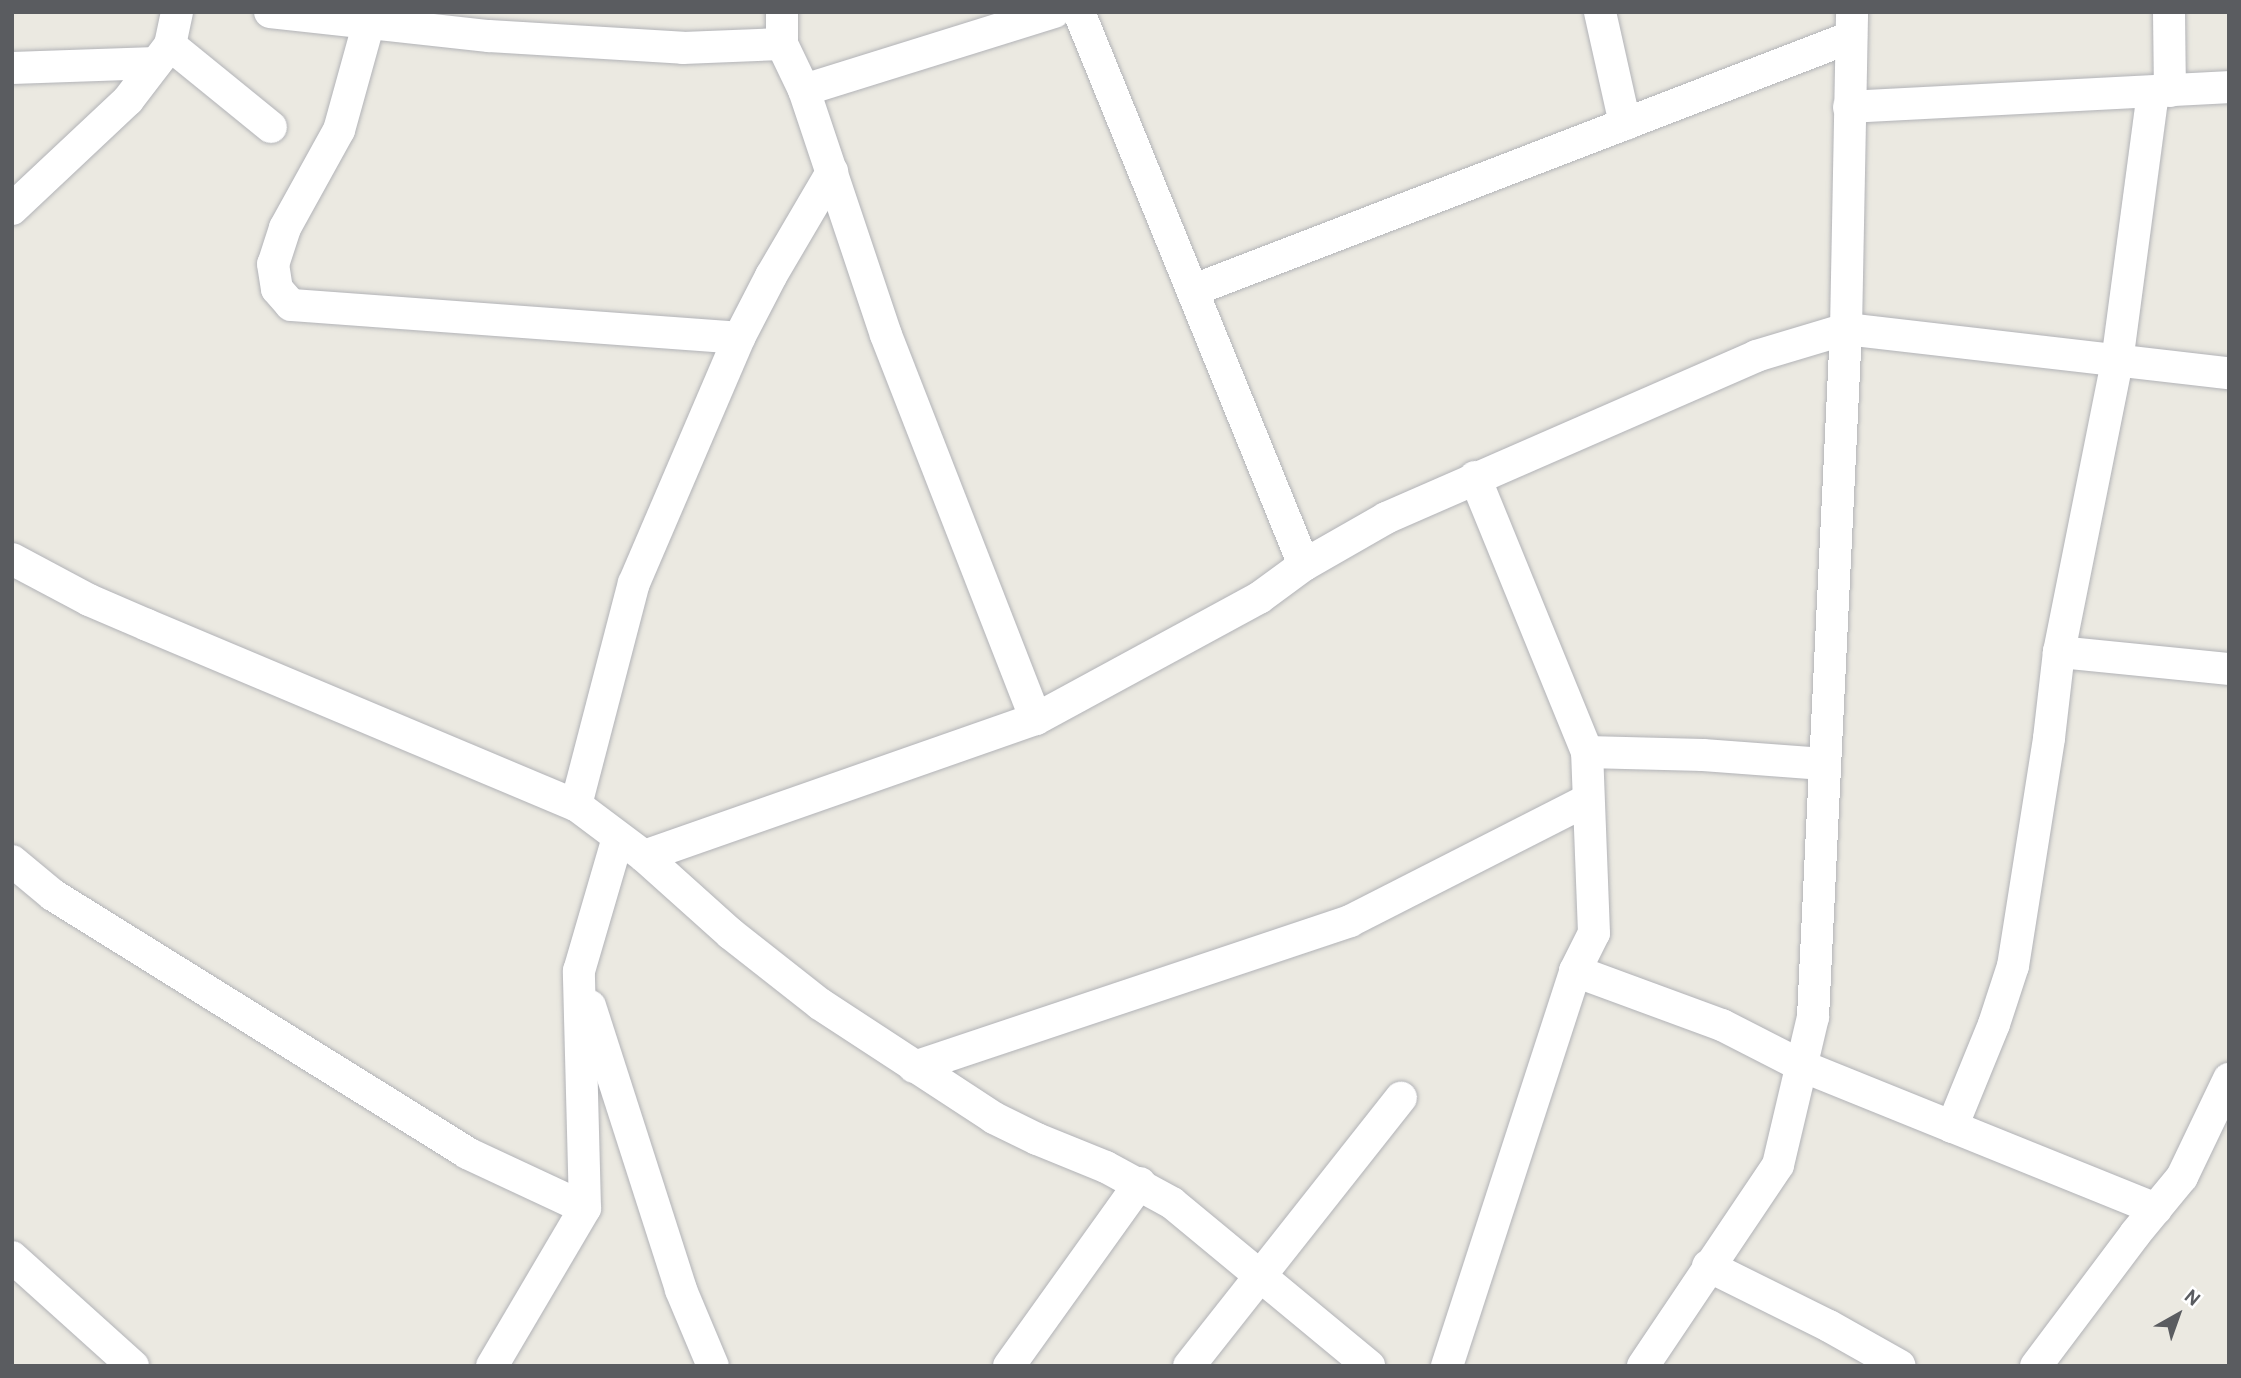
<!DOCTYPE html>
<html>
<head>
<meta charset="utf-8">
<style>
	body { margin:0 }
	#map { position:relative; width:2241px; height:1378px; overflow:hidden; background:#ebe9e1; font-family:Overpass,sans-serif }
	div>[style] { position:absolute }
	.roads { filter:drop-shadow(0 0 2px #b2b3b7) drop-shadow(0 0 2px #b2b3b7) }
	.minor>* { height:32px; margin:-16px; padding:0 16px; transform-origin:16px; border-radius:16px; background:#fff }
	span { translate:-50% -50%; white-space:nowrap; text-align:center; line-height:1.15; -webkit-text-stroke:6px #fff; paint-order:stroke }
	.frame { position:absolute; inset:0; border:14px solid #5a5c60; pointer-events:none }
	.north { position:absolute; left:2143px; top:1280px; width:70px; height:70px; -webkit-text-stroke:5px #fff; paint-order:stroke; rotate:40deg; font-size:19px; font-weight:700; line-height:28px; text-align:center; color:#5a5c60 }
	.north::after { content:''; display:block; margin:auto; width:24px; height:32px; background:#5a5c60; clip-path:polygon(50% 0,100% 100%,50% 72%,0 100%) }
</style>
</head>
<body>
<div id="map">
	<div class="roads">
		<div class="minor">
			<i style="left:270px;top:12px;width:220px;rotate:6.3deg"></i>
			<i style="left:489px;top:36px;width:194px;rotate:3.5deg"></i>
			<i style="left:683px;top:48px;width:99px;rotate:-2.3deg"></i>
			<i style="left:782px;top:12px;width:32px;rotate:90deg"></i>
			<i style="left:782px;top:44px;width:51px;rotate:64.4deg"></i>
			<i style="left:804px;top:90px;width:258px;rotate:71.5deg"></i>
			<i style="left:886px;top:335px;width:412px;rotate:68.7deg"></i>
			<i style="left:1079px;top:12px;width:597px;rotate:67.86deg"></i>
			<i style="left:1600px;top:12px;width:115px;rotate:77.4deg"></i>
			<i style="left:2169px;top:12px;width:79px;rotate:89.3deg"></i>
			<i style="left:369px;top:22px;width:112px;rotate:105.5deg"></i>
			<i style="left:339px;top:130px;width:112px;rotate:118.9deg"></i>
			<i style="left:285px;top:228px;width:38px;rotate:108deg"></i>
			<i style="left:273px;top:264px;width:25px;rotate:81deg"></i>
			<i style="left:277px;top:289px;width:21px;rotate:49deg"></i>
			<i style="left:291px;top:305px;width:449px;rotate:4.2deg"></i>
			<i style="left:170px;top:45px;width:130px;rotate:39.1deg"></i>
			<i style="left:12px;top:68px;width:144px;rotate:-2deg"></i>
			<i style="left:804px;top:90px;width:262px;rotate:-17.3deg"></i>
			<i style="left:1849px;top:107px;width:381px;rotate:-3deg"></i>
			<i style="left:12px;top:209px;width:159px;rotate:-43.2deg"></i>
			<i style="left:128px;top:100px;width:69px;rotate:-52.6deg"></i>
			<i style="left:170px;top:45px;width:34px;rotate:-78deg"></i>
			<i style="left:1194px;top:290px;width:704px;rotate:-21.06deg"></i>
			<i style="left:12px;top:559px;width:87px;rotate:28deg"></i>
			<i style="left:89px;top:600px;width:63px;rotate:23.3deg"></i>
			<i style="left:147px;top:625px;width:465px;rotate:22.8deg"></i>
			<i style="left:576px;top:805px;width:85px;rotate:36.9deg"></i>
			<i style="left:644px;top:856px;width:117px;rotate:41.9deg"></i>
			<i style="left:731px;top:934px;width:113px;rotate:38.2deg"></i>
			<i style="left:820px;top:1004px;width:208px;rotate:33.2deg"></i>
			<i style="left:994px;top:1118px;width:48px;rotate:26deg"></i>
			<i style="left:1037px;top:1139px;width:74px;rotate:22.1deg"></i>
			<i style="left:1106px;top:1167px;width:75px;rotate:28.6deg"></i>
			<i style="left:1172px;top:1203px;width:256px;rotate:39.6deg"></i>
			<i style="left:2059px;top:652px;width:171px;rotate:5.7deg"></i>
			<i style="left:1587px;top:752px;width:116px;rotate:1.5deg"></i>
			<i style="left:1703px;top:755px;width:121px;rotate:4.3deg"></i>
			<i style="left:576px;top:805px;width:229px;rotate:-75.4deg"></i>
			<i style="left:634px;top:583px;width:267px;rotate:-66.8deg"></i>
			<i style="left:739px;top:338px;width:70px;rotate:-62.7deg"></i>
			<i style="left:771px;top:276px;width:121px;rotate:-59.6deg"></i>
			<i style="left:644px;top:856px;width:415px;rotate:-19.3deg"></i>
			<i style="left:1036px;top:719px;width:254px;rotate:-28.5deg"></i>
			<i style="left:1259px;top:598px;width:56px;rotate:-36.3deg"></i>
			<i style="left:1304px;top:565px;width:95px;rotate:-29.8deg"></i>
			<i style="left:1386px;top:518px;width:404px;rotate:-23.6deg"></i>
			<i style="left:1756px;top:356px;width:94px;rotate:-16.7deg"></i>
			<i style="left:1846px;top:329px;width:386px;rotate:6.6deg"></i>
			<i style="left:12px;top:861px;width:53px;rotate:39.7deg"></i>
			<i style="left:53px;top:895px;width:488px;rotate:31.9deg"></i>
			<i style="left:467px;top:1153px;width:130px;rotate:25deg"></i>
			<i style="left:1575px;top:971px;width:157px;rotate:20.2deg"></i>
			<i style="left:1722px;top:1025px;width:90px;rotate:27.1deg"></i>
			<i style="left:1802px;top:1066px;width:382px;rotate:22deg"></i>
			<i style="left:590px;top:1006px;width:298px;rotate:72.2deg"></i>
			<i style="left:681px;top:1290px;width:82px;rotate:67.2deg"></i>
			<i style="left:914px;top:1067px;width:460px;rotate:-18.5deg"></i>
			<i style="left:1350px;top:921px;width:266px;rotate:-27deg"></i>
			<i style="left:1952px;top:1127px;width:111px;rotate:-67.8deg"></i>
			<i style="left:1994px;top:1024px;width:61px;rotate:-71.9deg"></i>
			<i style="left:2013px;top:966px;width:231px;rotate:-81deg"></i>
			<i style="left:2049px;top:738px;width:87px;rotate:-83.4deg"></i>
			<i style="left:2059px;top:652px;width:296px;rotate:-78.7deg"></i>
			<i style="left:2117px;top:362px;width:272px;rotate:-82.4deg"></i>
			<i style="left:12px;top:1257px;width:163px;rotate:42deg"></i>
			<i style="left:1708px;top:1266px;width:135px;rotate:26.4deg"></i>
			<i style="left:1829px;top:1326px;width:81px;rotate:29.4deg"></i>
			<i style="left:492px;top:1366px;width:183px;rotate:-59.5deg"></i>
			<i style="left:585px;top:1208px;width:237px;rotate:-91.5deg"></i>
			<i style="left:579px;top:971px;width:139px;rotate:-73.7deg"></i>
			<i style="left:1009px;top:1366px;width:225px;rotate:-54.4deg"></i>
			<i style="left:1189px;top:1366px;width:342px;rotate:-51.7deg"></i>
			<i style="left:1447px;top:1366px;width:415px;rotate:-72deg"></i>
			<i style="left:1575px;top:971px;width:42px;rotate:-63.4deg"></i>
			<i style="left:1594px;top:933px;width:181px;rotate:-92.2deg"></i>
			<i style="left:1587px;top:752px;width:297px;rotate:-112.2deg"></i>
			<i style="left:1643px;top:1366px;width:242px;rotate:-56.1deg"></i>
			<i style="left:1778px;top:1165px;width:152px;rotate:-76.7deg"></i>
			<i style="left:1813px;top:1017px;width:689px;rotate:-87.25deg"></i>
			<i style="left:1846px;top:329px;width:317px;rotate:-88.9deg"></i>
			<i style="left:2036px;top:1366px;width:165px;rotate:-53.1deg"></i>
			<i style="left:2135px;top:1234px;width:74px;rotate:-50.5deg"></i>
			<i style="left:2182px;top:1177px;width:109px;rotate:-64.4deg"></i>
		</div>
	</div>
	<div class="frame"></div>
	<div class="north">N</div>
</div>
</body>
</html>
